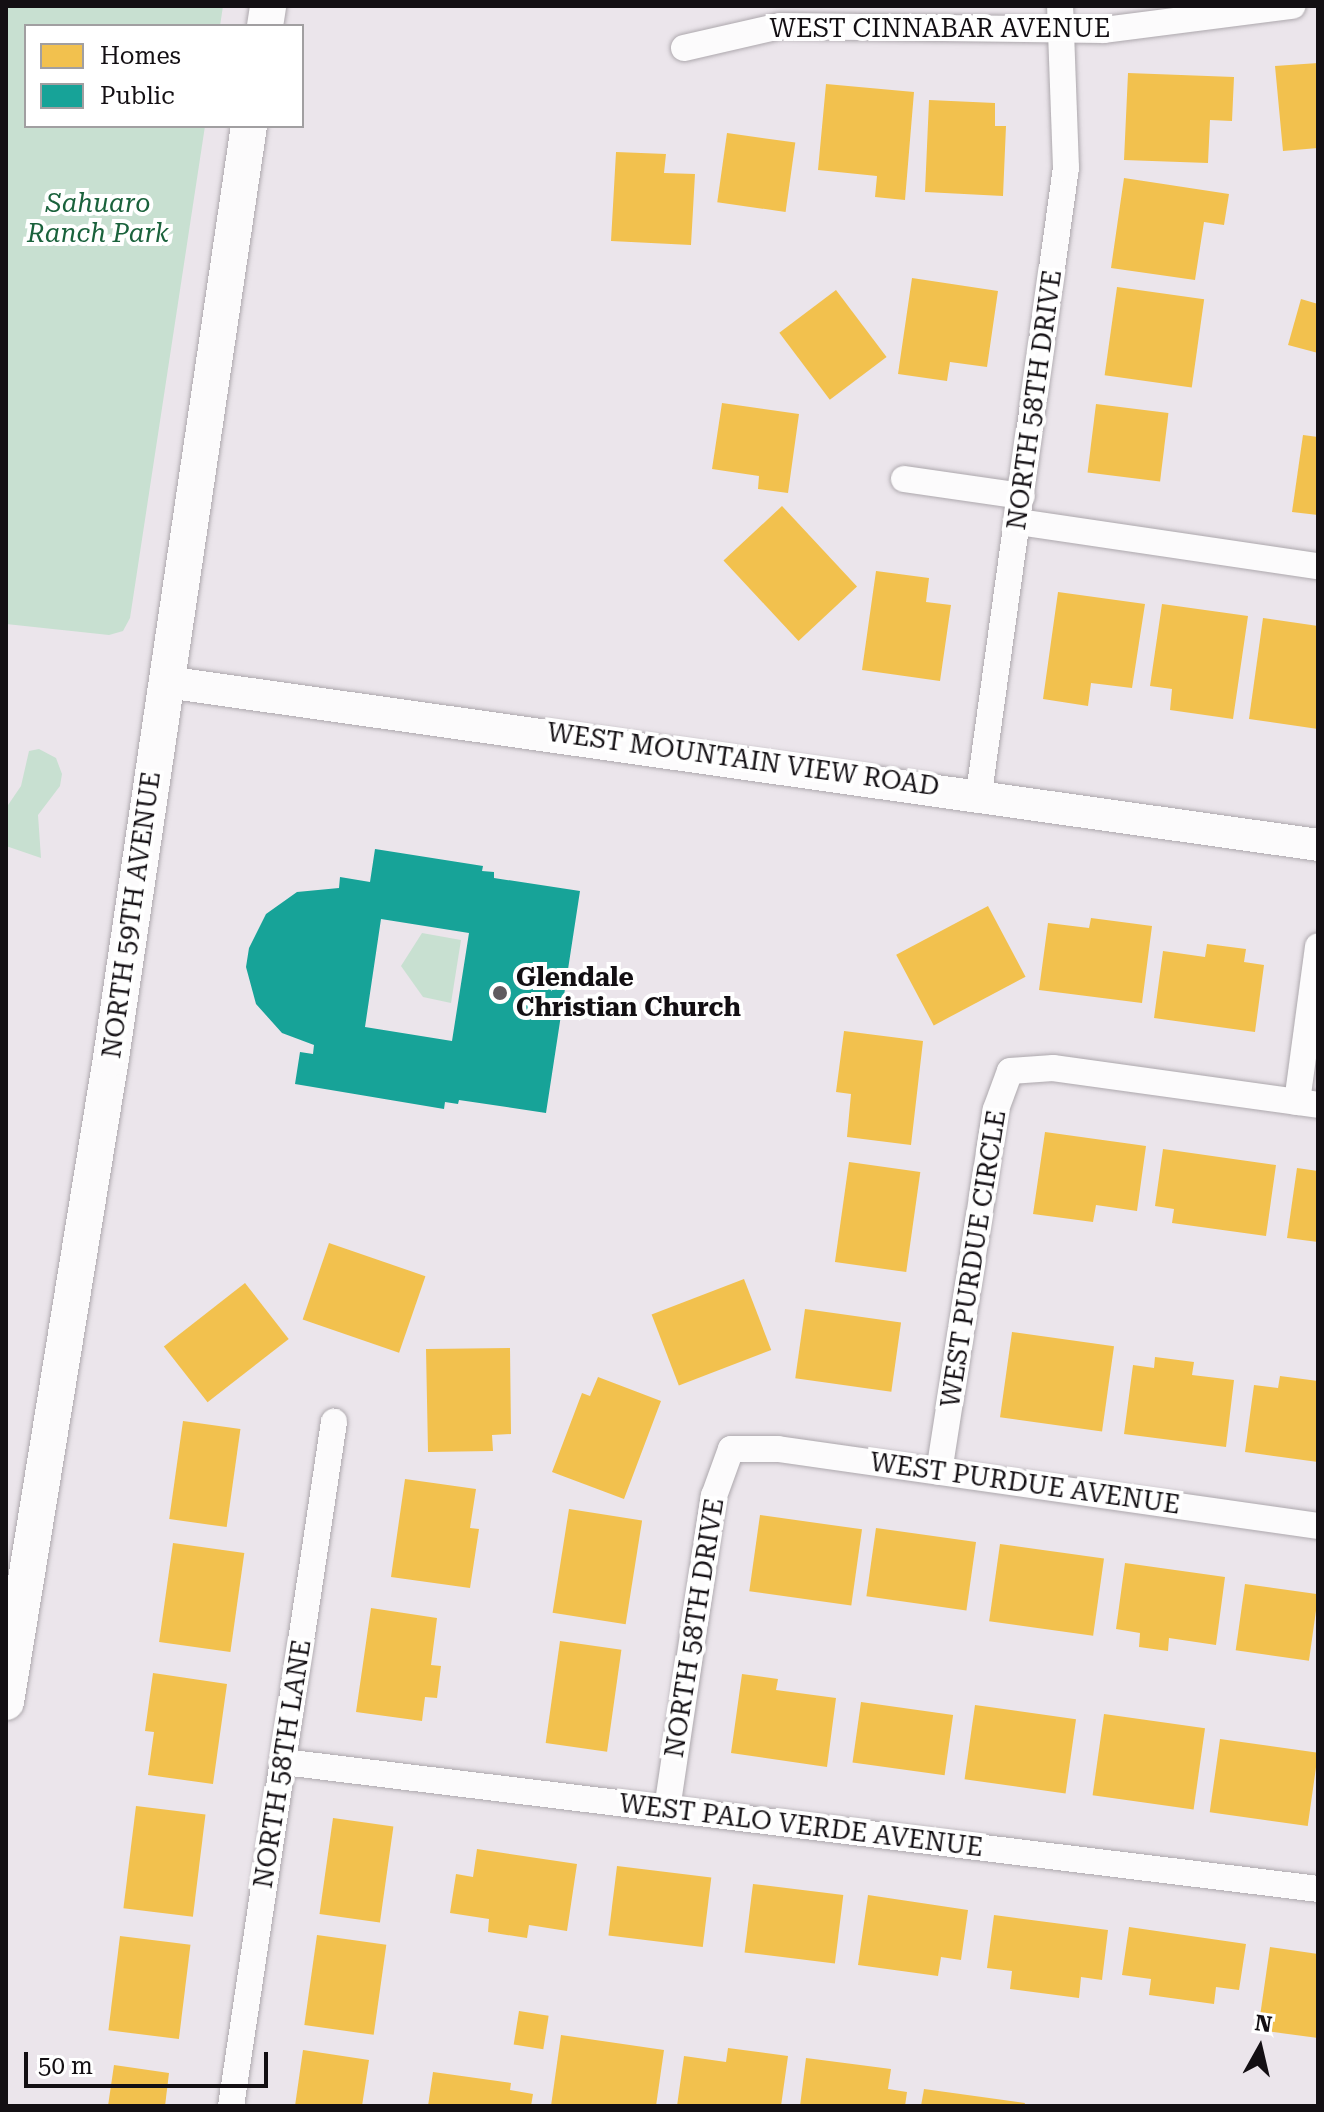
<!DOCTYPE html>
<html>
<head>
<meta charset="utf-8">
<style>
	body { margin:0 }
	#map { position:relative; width:1324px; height:2112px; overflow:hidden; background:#ebe5eb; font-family:"Roboto Serif",serif }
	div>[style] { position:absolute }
	.green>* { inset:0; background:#c8e0d1 }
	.homes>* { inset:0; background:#f2c14e; transform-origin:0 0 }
	.public>* { inset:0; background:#17a398 }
	.roads { filter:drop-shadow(0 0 2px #ada8ad) drop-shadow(0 0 2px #ada8ad) }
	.minor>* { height:26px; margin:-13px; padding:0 13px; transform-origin:13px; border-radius:13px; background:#fcfbfc }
	.tertiary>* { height:32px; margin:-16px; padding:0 16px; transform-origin:16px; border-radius:16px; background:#fcfbfc }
	.secondary>* { height:36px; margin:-18px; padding:0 18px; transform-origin:18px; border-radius:18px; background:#fcfbfc }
	.dots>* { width:22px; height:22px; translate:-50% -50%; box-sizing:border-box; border:4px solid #fff; border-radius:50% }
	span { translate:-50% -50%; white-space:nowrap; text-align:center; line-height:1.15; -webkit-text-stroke:8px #fff; paint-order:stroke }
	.street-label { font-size:26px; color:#130f13 }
	.park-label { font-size:26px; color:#1a623c; font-style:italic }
	.poi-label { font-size:26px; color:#130f13; font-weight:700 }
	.left { translate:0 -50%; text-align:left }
	.frame { position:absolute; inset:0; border:8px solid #130f13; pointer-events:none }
	.legend { position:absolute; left:24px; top:24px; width:280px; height:104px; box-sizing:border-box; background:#fff; border:2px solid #a19fa1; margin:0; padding:10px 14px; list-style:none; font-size:24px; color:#130f13 }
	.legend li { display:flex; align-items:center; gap:16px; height:40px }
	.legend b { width:40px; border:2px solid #a19fa1 }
	.north { position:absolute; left:1220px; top:2008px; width:80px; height:80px; -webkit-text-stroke:6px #fff; paint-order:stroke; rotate:8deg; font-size:22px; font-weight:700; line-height:32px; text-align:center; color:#130f13 }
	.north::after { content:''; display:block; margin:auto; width:28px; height:36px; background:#130f13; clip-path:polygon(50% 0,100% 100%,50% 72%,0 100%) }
	.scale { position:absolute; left:24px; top:2052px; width:244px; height:36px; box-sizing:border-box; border:4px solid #130f13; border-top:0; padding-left:10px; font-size:24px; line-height:28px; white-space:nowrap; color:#130f13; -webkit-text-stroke:6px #fff; paint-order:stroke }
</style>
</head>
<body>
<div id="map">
	<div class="green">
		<i style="clip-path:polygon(6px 6px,223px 6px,220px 26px,26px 26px,26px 126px,205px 126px,130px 618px,123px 631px,109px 635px,6px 624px)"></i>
		<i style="clip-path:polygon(39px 749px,56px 758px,62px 774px,60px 786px,38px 815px,41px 858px,6px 846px,6px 808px,21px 786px,29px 751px)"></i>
		<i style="clip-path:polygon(422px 933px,461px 940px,451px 1003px,423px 997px,401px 966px)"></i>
	</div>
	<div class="homes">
		<i style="clip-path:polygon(1318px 63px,1318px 148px,1283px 151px,1275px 66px)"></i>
		<i style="clip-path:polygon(1128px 73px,1234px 77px,1232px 121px,1210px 120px,1208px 163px,1124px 160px)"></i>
		<i style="clip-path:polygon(826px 84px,914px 92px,905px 200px,875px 197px,877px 176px,818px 170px)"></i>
		<i style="clip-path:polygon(929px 100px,995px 103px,995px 126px,1006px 126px,1003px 196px,925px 192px)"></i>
		<i style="left:727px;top:133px;width:69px;height:70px;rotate:8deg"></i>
		<i style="clip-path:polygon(616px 152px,666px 154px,664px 173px,695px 174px,691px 245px,611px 241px)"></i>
		<i style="clip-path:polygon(1124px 178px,1229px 194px,1224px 225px,1204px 222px,1195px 280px,1111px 268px)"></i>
		<i style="clip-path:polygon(912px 278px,998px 291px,987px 367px,950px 362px,947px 381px,898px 374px)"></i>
		<i style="left:1117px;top:287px;width:88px;height:89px;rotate:8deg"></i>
		<i style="left:836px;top:290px;width:84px;height:71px;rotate:53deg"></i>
		<i style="clip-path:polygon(1301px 299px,1318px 304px,1318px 353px,1288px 345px)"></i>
		<i style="clip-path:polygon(722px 403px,799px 414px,788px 493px,758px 489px,759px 476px,712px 469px)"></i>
		<i style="left:1096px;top:404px;width:73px;height:69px;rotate:7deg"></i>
		<i style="clip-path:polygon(1303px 435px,1318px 437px,1318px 515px,1292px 512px)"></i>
		<i style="left:782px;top:506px;width:110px;height:80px;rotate:47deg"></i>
		<i style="clip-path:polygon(876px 571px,929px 578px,926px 602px,951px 605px,940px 681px,862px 670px)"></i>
		<i style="clip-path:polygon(1058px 592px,1145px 604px,1132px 688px,1091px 683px,1088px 706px,1043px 699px)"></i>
		<i style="clip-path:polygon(1162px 604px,1248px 616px,1233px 719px,1170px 710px,1172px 689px,1150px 686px)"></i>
		<i style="clip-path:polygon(1263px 618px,1318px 626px,1318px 729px,1249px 719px)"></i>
		<i style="left:988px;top:906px;width:80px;height:104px;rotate:62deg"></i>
		<i style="clip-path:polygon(1091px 918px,1152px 926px,1142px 1003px,1039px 990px,1048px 923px,1089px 928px)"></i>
		<i style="clip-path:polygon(1207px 944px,1246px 949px,1244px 962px,1264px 965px,1255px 1032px,1154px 1018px,1163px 951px,1205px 957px)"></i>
		<i style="clip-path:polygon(844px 1031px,923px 1041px,911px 1145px,847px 1137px,851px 1094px,836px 1092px)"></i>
		<i style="clip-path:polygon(1045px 1132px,1146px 1146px,1137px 1211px,1096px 1205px,1093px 1222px,1033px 1214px)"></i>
		<i style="clip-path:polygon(1163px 1149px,1276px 1165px,1266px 1236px,1172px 1223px,1174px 1209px,1155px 1206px)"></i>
		<i style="left:849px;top:1162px;width:72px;height:101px;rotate:8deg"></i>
		<i style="clip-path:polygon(1297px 1168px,1318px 1171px,1318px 1242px,1287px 1238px)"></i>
		<i style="left:329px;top:1243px;width:102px;height:81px;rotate:19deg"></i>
		<i style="left:744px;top:1279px;width:76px;height:99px;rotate:69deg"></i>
		<i style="left:245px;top:1283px;width:71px;height:103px;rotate:52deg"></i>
		<i style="left:805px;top:1309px;width:97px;height:70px;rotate:8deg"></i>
		<i style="left:1012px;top:1332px;width:103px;height:86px;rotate:8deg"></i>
		<i style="clip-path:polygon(510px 1348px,511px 1434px,492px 1435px,493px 1451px,428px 1452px,426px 1349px)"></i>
		<i style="clip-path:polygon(1155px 1357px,1194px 1362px,1192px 1375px,1234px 1380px,1226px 1447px,1124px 1434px,1133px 1365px,1154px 1368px)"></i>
		<i style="clip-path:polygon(1280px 1376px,1318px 1381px,1318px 1462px,1245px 1452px,1254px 1385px,1278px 1388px)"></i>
		<i style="clip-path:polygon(598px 1377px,661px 1401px,624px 1499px,552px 1472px,582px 1393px,590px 1396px)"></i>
		<i style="left:183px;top:1421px;width:58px;height:99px;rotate:8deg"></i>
		<i style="clip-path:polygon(405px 1479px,476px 1489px,470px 1528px,479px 1529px,470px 1588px,391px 1577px)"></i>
		<i style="left:569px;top:1509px;width:74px;height:105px;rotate:9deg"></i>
		<i style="left:760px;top:1515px;width:103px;height:77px;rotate:8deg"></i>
		<i style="left:876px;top:1528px;width:101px;height:69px;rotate:8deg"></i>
		<i style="left:173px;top:1543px;width:72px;height:100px;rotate:8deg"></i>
		<i style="left:1000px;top:1544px;width:105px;height:78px;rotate:8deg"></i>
		<i style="clip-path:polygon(1125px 1563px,1225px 1577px,1216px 1645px,1169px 1638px,1168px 1651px,1139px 1647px,1140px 1633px,1116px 1629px)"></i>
		<i style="left:1245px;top:1584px;width:74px;height:67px;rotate:8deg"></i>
		<i style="clip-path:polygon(371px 1608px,437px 1618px,431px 1665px,441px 1666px,437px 1698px,425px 1697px,422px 1721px,356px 1712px)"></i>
		<i style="left:560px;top:1641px;width:62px;height:103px;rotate:8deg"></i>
		<i style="clip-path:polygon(153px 1673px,227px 1684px,213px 1784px,148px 1775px,154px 1732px,145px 1731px)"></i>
		<i style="clip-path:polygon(742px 1674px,778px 1679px,776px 1690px,836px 1698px,827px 1767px,731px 1753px)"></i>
		<i style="left:861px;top:1702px;width:93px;height:61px;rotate:8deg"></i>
		<i style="left:975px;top:1705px;width:102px;height:75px;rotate:8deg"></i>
		<i style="left:1104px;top:1714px;width:102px;height:82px;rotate:8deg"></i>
		<i style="left:1220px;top:1739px;width:99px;height:74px;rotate:8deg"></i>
		<i style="left:136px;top:1806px;width:70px;height:103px;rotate:7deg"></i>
		<i style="left:333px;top:1818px;width:61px;height:97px;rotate:8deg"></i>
		<i style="clip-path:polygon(477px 1849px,577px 1864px,567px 1931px,529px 1925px,527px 1938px,488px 1932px,489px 1919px,450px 1913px,456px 1874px,473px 1877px)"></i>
		<i style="left:617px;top:1866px;width:95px;height:70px;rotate:7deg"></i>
		<i style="left:753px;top:1884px;width:91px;height:69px;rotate:7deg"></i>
		<i style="clip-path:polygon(868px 1895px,968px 1910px,961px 1960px,941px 1957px,938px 1976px,858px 1965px)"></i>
		<i style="clip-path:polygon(994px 1915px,1108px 1930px,1102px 1980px,1081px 1977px,1079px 1998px,1010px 1989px,1012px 1971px,987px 1968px)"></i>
		<i style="clip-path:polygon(1129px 1927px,1246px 1944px,1239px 1990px,1216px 1987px,1214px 2004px,1149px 1995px,1151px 1979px,1122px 1975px)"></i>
		<i style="left:317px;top:1935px;width:70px;height:91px;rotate:8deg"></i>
		<i style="left:120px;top:1936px;width:71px;height:95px;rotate:7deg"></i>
		<i style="clip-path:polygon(1270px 1947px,1318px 1954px,1318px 2038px,1258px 2030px)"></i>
		<i style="left:519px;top:2011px;width:30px;height:34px;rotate:9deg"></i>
		<i style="clip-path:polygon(561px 2035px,664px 2050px,656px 2106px,551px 2106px)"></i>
		<i style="clip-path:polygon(728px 2048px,788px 2056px,781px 2106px,677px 2106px,684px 2056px,726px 2062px)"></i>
		<i style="clip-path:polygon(303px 2050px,369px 2060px,362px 2106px,295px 2106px)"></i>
		<i style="clip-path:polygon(806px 2058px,891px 2069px,888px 2089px,907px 2092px,905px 2106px,800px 2106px)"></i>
		<i style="clip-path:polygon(114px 2065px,169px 2073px,165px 2106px,108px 2106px)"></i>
		<i style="clip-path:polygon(433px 2072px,511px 2083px,510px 2090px,533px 2094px,531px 2106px,428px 2106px)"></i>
		<i style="clip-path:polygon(924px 2089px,1025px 2103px,1024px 2106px,921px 2106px)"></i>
	</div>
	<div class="public">
		<i style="clip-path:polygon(evenodd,375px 849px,483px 866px,482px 871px,494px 872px,494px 878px,580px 891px,546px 1113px,459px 1100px,458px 1104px,445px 1102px,444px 1109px,295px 1084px,300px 1052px,313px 1054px,314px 1045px,282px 1033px,256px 1004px,246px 967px,249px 948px,266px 914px,297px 892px,339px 888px,340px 877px,370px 882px,375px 849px,381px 919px,469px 933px,452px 1041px,365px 1027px,381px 919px)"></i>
	</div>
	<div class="roads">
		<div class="minor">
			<i style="left:684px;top:48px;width:98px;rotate:-12.9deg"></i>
			<i style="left:780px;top:26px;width:324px;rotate:0.7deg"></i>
			<i style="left:1104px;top:30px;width:190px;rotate:-7.3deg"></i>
			<i style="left:904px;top:479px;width:119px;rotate:8.2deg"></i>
			<i style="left:1019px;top:522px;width:302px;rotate:8.4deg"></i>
			<i style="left:979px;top:793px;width:631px;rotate:-82.08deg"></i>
			<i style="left:1066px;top:168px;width:162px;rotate:-92.1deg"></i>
			<i style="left:1297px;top:1102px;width:157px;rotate:-82.3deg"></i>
			<i style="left:939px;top:1472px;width:367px;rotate:-81.1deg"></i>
			<i style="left:996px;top:1109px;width:40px;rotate:-69.8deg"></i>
			<i style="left:1010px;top:1071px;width:43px;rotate:-4deg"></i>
			<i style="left:1053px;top:1068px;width:268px;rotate:7.9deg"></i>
			<i style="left:284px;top:1762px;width:1042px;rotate:7deg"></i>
			<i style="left:667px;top:1809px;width:317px;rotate:-81.5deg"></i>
			<i style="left:714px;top:1496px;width:50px;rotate:-70.1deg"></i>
			<i style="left:731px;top:1449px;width:47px"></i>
			<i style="left:778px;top:1449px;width:545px;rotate:8.12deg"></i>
			<i style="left:231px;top:2106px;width:692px;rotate:-81.44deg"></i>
		</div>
		<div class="tertiary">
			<i style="left:166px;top:682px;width:1163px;rotate:8.05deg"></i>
		</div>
		<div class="secondary">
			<i style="left:265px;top:26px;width:20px;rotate:-81deg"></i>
			<i style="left:6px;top:1702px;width:653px;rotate:-80.74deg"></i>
			<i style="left:111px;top:1058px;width:942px;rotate:-81.58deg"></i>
		</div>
	</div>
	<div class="dots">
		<i style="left:500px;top:993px;background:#5f5a5f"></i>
	</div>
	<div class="street-label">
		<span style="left:940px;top:29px">WEST CINNABAR AVENUE</span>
		<span style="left:1035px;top:400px;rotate:-82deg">NORTH 58TH DRIVE</span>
		<span style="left:743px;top:760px;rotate:8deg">WEST MOUNTAIN VIEW ROAD</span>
		<span style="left:132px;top:915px;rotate:-82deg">NORTH 59TH AVENUE</span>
		<span style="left:974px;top:1259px;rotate:-81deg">WEST PURDUE CIRCLE</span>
		<span style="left:1025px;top:1484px;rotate:8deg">WEST PURDUE AVENUE</span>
		<span style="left:695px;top:1628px;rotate:-81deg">NORTH 58TH DRIVE</span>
		<span style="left:283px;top:1764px;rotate:-81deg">NORTH 58TH LANE</span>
		<span style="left:801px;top:1826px;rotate:7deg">WEST PALO VERDE AVENUE</span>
	</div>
	<div class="park-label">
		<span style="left:98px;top:219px">Sahuaro<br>Ranch Park</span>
	</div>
	<div class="poi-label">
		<span class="left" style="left:516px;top:993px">Glendale<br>Christian Church</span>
	</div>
	<div class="frame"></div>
	<ul class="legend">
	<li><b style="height:22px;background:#f2c14e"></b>Homes</li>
	<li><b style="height:22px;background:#17a398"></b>Public</li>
	</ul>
	<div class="north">N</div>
	<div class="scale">50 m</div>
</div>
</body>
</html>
